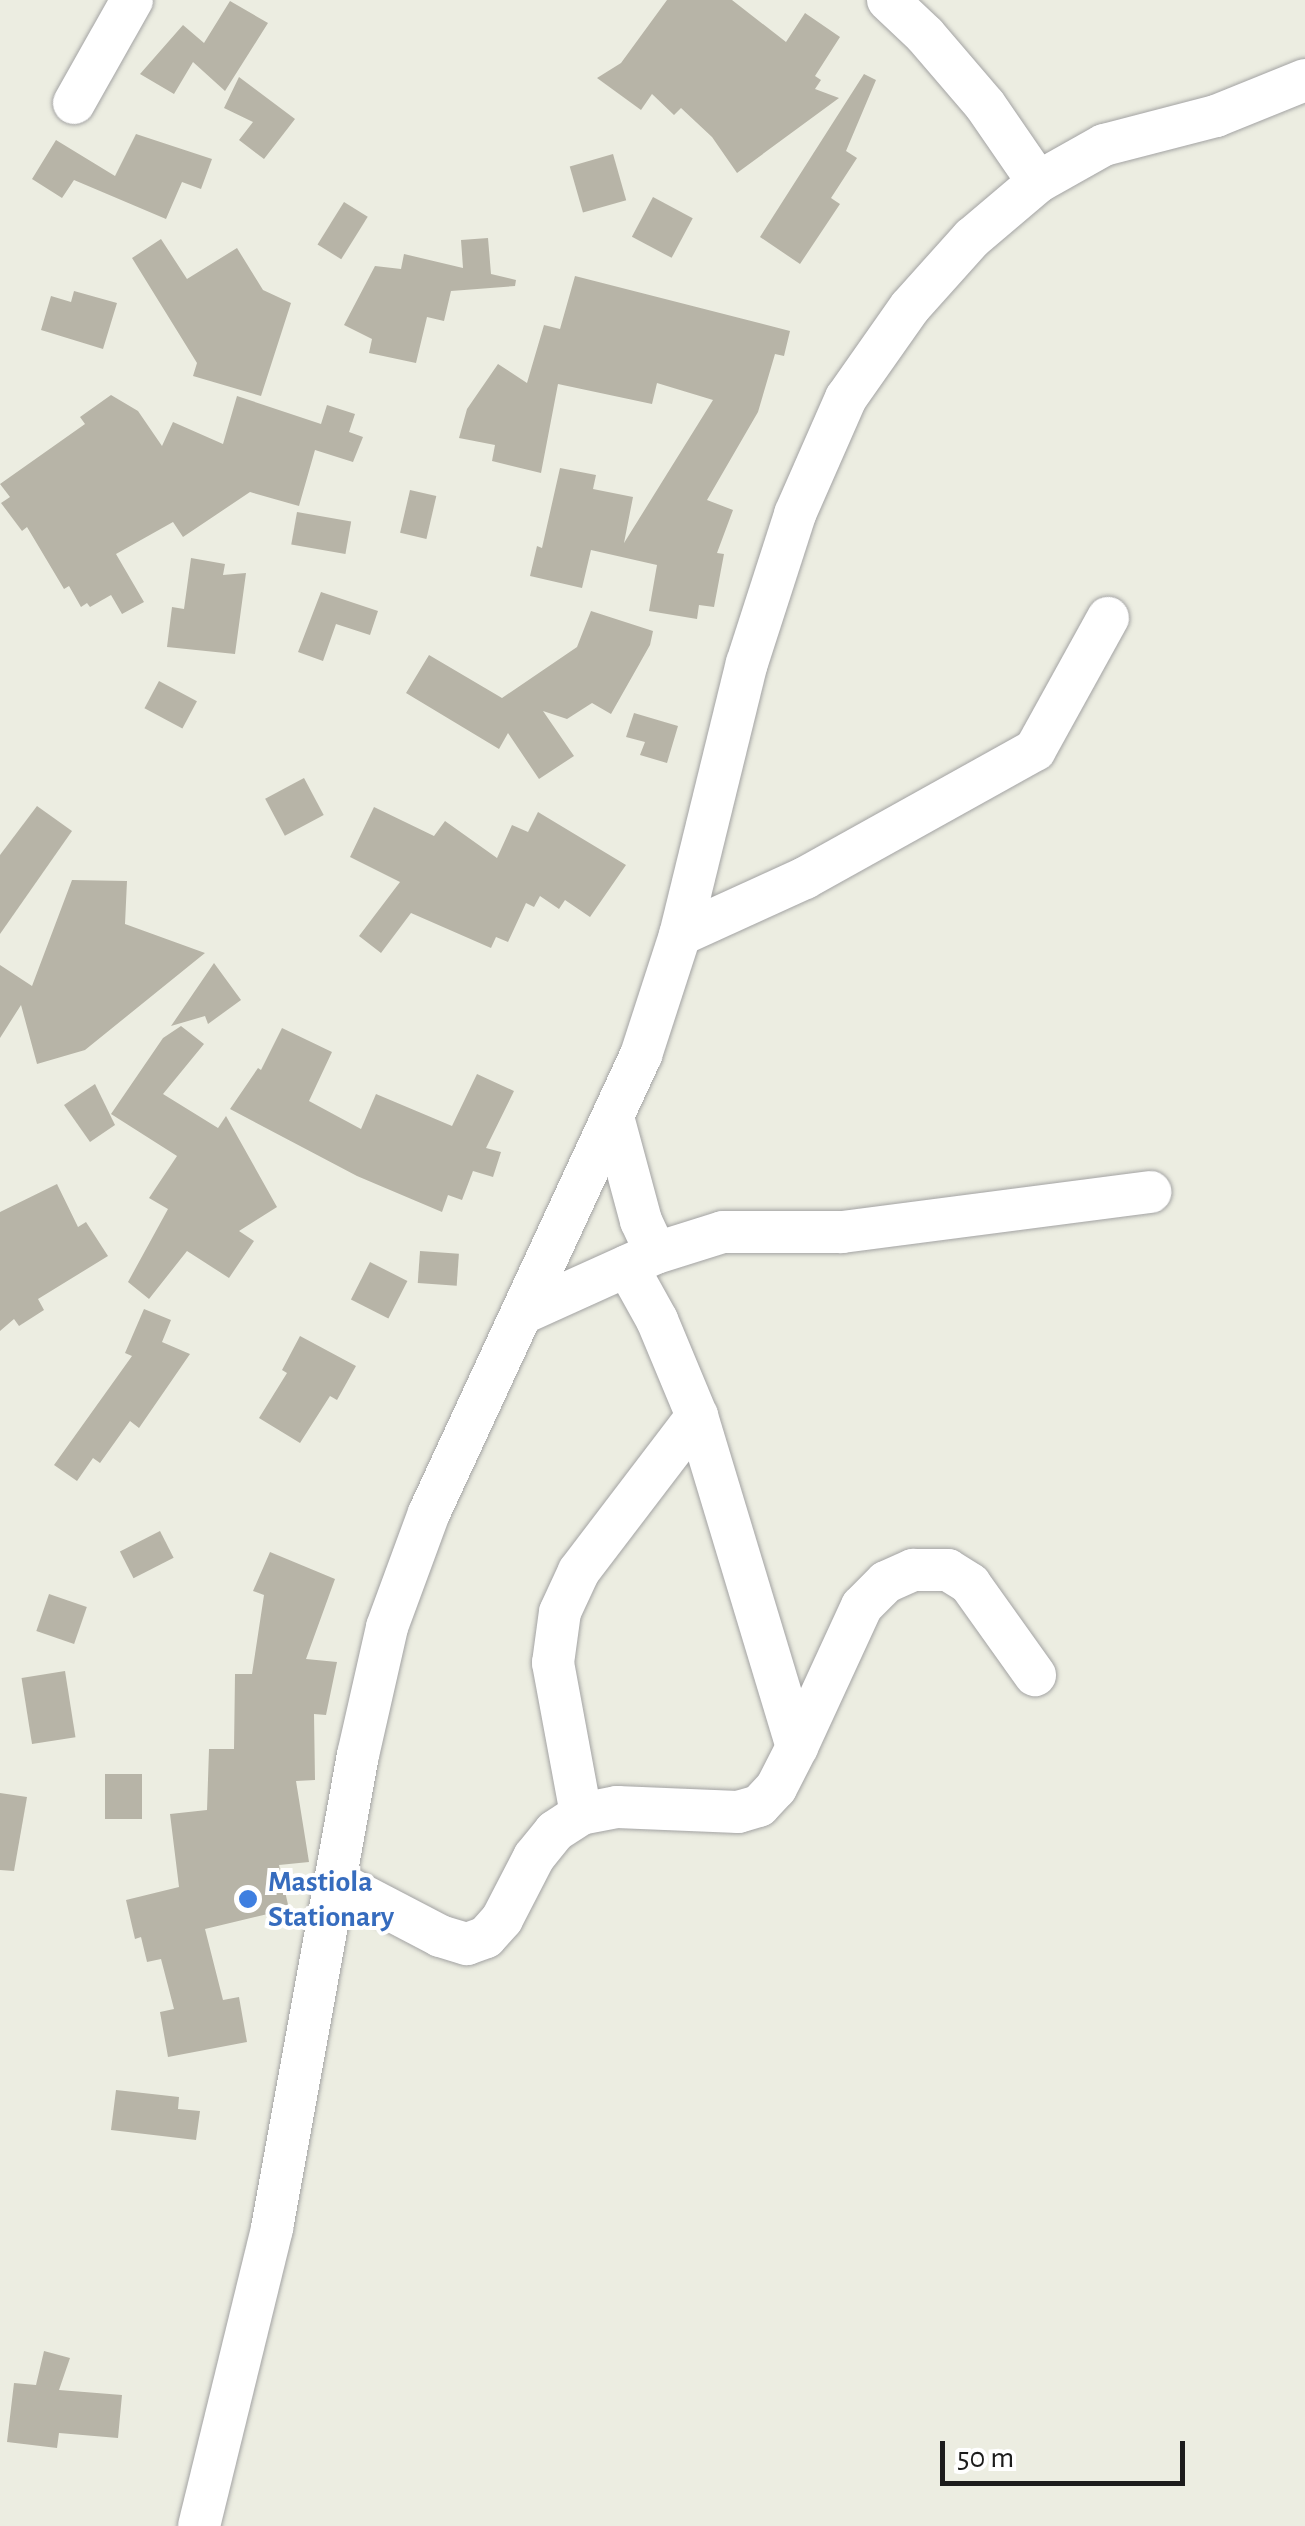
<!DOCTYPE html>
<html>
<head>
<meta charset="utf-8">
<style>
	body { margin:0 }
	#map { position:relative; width:1305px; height:2526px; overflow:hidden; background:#ecede1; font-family:"Alegreya Sans",sans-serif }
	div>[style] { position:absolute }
	.building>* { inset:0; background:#b7b4a7; transform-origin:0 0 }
	.roads { filter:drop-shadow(0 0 2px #a3a3a3) drop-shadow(0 0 2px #a3a3a3) }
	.minor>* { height:42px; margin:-21px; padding:0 21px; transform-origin:21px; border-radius:21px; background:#fff }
	.dots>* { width:28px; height:28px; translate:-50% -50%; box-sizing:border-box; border:5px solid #fff; border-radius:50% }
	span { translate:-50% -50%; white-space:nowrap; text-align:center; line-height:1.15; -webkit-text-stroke:8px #fff; paint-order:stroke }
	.shop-label { font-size:30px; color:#366cbe; font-weight:700 }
	.left { translate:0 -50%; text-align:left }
	.scale { position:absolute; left:940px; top:2441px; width:245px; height:45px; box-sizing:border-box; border:5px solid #1c1c1c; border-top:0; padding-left:12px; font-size:30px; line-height:35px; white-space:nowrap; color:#1c1c1c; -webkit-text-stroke:8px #fff; paint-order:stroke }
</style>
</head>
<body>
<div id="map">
	<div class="building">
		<i style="clip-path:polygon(667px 0,732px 0,786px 42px,805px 13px,840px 37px,815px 76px,821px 80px,815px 89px,839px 98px,737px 173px,712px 137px,681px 108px,674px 115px,652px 94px,641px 110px,597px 78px,621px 63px)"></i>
		<i style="clip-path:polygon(230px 1px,268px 23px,225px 91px,193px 62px,174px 94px,140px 74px,183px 25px,204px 43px)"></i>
		<i style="clip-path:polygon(864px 74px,876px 80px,846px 151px,857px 158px,831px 198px,840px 204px,800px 264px,760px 237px)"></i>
		<i style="clip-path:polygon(239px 77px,295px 119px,264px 159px,239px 140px,253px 122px,224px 108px)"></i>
		<i style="clip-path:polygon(136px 134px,212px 159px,201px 189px,182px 182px,166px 219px,74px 180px,62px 198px,32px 179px,56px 140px,115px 176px)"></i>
		<i style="left:613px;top:154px;width:48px;height:45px;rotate:74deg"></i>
		<i style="left:653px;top:197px;width:45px;height:45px;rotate:28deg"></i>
		<i style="left:344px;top:202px;width:28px;height:50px;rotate:32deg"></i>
		<i style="clip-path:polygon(488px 238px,491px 274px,516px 280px,515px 286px,451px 291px,444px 321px,427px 317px,416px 363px,369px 353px,372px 339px,344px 325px,375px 266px,401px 269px,404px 254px,463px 268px,461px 240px)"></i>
		<i style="clip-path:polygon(161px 239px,187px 279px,237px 248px,263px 290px,291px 303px,261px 396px,193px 376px,197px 363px,132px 258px)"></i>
		<i style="clip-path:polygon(575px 276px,790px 331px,784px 356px,775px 354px,758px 412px,707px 500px,733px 510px,717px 553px,724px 554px,714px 607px,699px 605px,697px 619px,649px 611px,657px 565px,591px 550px,582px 588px,530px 576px,537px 546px,542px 548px,560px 468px,596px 475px,593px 489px,633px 497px,624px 543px,713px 400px,657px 383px,652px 404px,558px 384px,541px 473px,492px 461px,495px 445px,459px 438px,467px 409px,498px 364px,527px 383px,544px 325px,560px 329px)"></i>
		<i style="clip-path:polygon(74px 291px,117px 303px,103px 349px,41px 330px,51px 296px,71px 302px)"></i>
		<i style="clip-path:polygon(111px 395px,138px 411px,162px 446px,173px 422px,223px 444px,237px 396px,321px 424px,327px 405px,355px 414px,349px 432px,363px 437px,353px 462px,315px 450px,299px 506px,250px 492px,183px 537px,173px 522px,116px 554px,144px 602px,122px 614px,111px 595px,90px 607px,87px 603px,81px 607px,69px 586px,64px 589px,27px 527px,22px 531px,1px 503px,10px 497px,0 484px,85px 424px,80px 417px)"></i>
		<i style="left:410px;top:490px;width:27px;height:44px;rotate:13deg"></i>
		<i style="left:297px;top:512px;width:55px;height:33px;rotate:10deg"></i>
		<i style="clip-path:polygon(191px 558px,225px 564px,223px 575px,246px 573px,235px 654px,167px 647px,172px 607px,184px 609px)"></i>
		<i style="clip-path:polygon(321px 592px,378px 611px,370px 635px,336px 624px,323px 661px,298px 652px)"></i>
		<i style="clip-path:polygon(591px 611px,653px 631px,650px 645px,611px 714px,592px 703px,567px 719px,543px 711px,574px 756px,539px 779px,508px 733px,499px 749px,406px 693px,429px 655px,502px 698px,577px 647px)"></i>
		<i style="left:159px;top:681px;width:43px;height:31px;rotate:28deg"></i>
		<i style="clip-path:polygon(634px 713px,678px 726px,667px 763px,640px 755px,645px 742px,626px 737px)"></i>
		<i style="left:304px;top:778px;width:42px;height:44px;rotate:62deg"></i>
		<i style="clip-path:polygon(37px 806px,72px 831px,0 934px,0 855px)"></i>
		<i style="clip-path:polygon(374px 807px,434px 836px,445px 821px,497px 858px,512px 825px,528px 832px,538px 812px,626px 865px,590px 917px,565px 900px,559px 909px,540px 896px,534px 907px,526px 903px,508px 942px,496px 937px,491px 948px,411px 913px,381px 953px,359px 936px,400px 882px,350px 857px)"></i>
		<i style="clip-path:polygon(72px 880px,127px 881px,125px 924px,205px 953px,85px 1050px,37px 1064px,21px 1005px,0 1038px,0 965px,32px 986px)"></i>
		<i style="clip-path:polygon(214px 963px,241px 1000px,208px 1024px,205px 1016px,171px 1026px)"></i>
		<i style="clip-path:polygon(181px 1026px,204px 1044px,163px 1094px,218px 1128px,226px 1116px,277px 1207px,239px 1231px,254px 1241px,229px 1278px,187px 1251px,149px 1299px,128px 1282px,168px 1209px,149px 1198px,177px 1156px,111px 1114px,163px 1038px)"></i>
		<i style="clip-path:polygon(282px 1028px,332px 1052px,309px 1101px,361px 1129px,376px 1094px,452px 1126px,477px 1074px,514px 1091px,486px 1148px,501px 1152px,493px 1177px,473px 1171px,462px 1200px,448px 1195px,442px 1212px,357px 1176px,230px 1109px,258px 1068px,261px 1070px)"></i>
		<i style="clip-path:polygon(95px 1084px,115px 1125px,90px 1142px,64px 1105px)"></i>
		<i style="clip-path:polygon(57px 1184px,78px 1227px,86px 1222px,108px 1256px,38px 1299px,44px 1310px,19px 1326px,14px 1319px,0 1331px,0 1212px)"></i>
		<i style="left:420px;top:1251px;width:39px;height:32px;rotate:4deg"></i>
		<i style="left:370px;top:1262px;width:42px;height:42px;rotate:27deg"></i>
		<i style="clip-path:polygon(144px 1309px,171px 1320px,162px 1342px,190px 1354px,139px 1428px,130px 1421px,100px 1463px,93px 1458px,77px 1481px,54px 1465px,132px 1356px,125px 1353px)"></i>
		<i style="clip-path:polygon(300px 1336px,356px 1366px,337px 1400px,330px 1396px,300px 1443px,259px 1418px,287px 1373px,282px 1370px)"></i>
		<i style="left:160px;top:1531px;width:30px;height:45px;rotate:63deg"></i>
		<i style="clip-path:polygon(270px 1552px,335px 1579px,306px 1659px,337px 1662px,326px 1715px,314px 1714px,315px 1780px,296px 1781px,309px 1862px,279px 1865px,289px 1909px,205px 1929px,223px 2000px,239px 1997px,247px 2042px,168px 2057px,160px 2012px,174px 2009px,161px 1959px,147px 1962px,141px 1937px,135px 1939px,126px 1900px,179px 1887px,170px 1814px,207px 1810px,209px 1749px,234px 1749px,235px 1674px,252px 1674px,264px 1595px,253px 1591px)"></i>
		<i style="left:49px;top:1594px;width:40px;height:39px;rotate:19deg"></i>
		<i style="left:65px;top:1671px;width:67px;height:44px;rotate:81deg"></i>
		<i style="left:105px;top:1774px;width:37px;height:45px"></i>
		<i style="clip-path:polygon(0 1793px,27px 1797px,14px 1871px,0 1870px)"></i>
		<i style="clip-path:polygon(116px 2090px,179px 2097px,178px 2109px,200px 2111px,196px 2140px,111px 2130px)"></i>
		<i style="clip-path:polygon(44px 2351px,70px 2358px,59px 2390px,122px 2395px,118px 2438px,59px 2433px,57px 2448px,7px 2442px,14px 2383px,36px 2385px)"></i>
	</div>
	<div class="roads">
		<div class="minor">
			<i style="left:888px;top:0;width:51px;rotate:43.4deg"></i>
			<i style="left:925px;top:35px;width:92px;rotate:49.4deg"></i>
			<i style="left:985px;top:105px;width:93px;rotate:55.5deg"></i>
			<i style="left:74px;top:103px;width:118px;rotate:-60.6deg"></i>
			<i style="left:680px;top:935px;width:137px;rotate:-24.5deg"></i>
			<i style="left:805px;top:878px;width:263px;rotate:-29.1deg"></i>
			<i style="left:1035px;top:750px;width:151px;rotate:-61.1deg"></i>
			<i style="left:613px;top:1117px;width:108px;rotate:74.9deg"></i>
			<i style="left:641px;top:1221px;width:35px;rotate:65deg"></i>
			<i style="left:627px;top:1266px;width:62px;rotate:60.9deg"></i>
			<i style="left:657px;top:1320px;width:104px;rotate:67.4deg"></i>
			<i style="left:697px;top:1416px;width:346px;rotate:73.2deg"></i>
			<i style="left:523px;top:1313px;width:146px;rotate:-24.3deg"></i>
			<i style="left:656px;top:1253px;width:70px;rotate:-17.4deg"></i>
			<i style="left:723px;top:1232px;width:119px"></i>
			<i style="left:842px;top:1232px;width:311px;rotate:-7.4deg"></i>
			<i style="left:581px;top:1814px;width:154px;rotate:-100.5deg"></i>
			<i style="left:553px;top:1663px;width:51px;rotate:-82.2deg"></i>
			<i style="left:560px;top:1612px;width:45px;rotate:-65.1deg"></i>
			<i style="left:579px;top:1571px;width:195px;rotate:-52.7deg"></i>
			<i style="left:335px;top:1881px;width:119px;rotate:27.6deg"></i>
			<i style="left:440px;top:1936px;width:28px;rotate:17deg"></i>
			<i style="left:467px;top:1944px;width:20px;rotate:-20deg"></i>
			<i style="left:486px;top:1937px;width:24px;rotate:-48deg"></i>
			<i style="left:502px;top:1919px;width:70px;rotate:-62.7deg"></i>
			<i style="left:534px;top:1857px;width:33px;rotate:-51deg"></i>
			<i style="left:555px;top:1831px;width:31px;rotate:-33deg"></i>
			<i style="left:581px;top:1814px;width:37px;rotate:-11deg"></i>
			<i style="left:617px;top:1807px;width:121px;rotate:2.4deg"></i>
			<i style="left:738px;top:1812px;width:22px;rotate:-16deg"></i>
			<i style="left:759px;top:1806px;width:25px;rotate:-47deg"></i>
			<i style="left:776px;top:1788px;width:46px;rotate:-62.9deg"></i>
			<i style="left:797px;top:1747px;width:155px;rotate:-65.3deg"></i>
			<i style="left:862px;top:1606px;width:34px;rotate:-45deg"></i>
			<i style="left:886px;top:1582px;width:30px;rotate:-24deg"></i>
			<i style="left:913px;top:1570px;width:35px"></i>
			<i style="left:948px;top:1570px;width:26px;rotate:32deg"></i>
			<i style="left:970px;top:1584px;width:112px;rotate:54.5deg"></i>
			<i style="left:199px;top:2526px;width:307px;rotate:-76.2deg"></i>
			<i style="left:272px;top:2228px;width:481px;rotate:-79.7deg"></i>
			<i style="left:358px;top:1755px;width:131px;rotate:-77.2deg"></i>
			<i style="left:387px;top:1627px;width:121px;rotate:-69.8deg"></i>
			<i style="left:429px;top:1513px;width:505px;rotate:-65.16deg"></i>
			<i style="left:641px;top:1055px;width:126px;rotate:-72deg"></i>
			<i style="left:680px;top:935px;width:280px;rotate:-76.2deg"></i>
			<i style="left:747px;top:663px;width:157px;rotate:-72.1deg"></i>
			<i style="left:795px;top:514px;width:127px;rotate:-66.3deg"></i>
			<i style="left:846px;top:398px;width:111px;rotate:-54.9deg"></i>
			<i style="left:910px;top:307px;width:93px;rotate:-48.1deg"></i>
			<i style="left:972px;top:238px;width:87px;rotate:-40.3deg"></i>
			<i style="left:1038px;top:182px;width:76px;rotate:-29.3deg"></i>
			<i style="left:1104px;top:145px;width:116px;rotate:-14.5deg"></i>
			<i style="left:1216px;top:116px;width:96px;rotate:-22deg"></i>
		</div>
	</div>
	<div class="dots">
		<i style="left:248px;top:1899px;background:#3f7fe0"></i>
	</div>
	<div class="shop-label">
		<span class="left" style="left:268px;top:1899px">Mastiola<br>Stationary</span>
	</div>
	<div class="scale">50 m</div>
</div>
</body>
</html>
